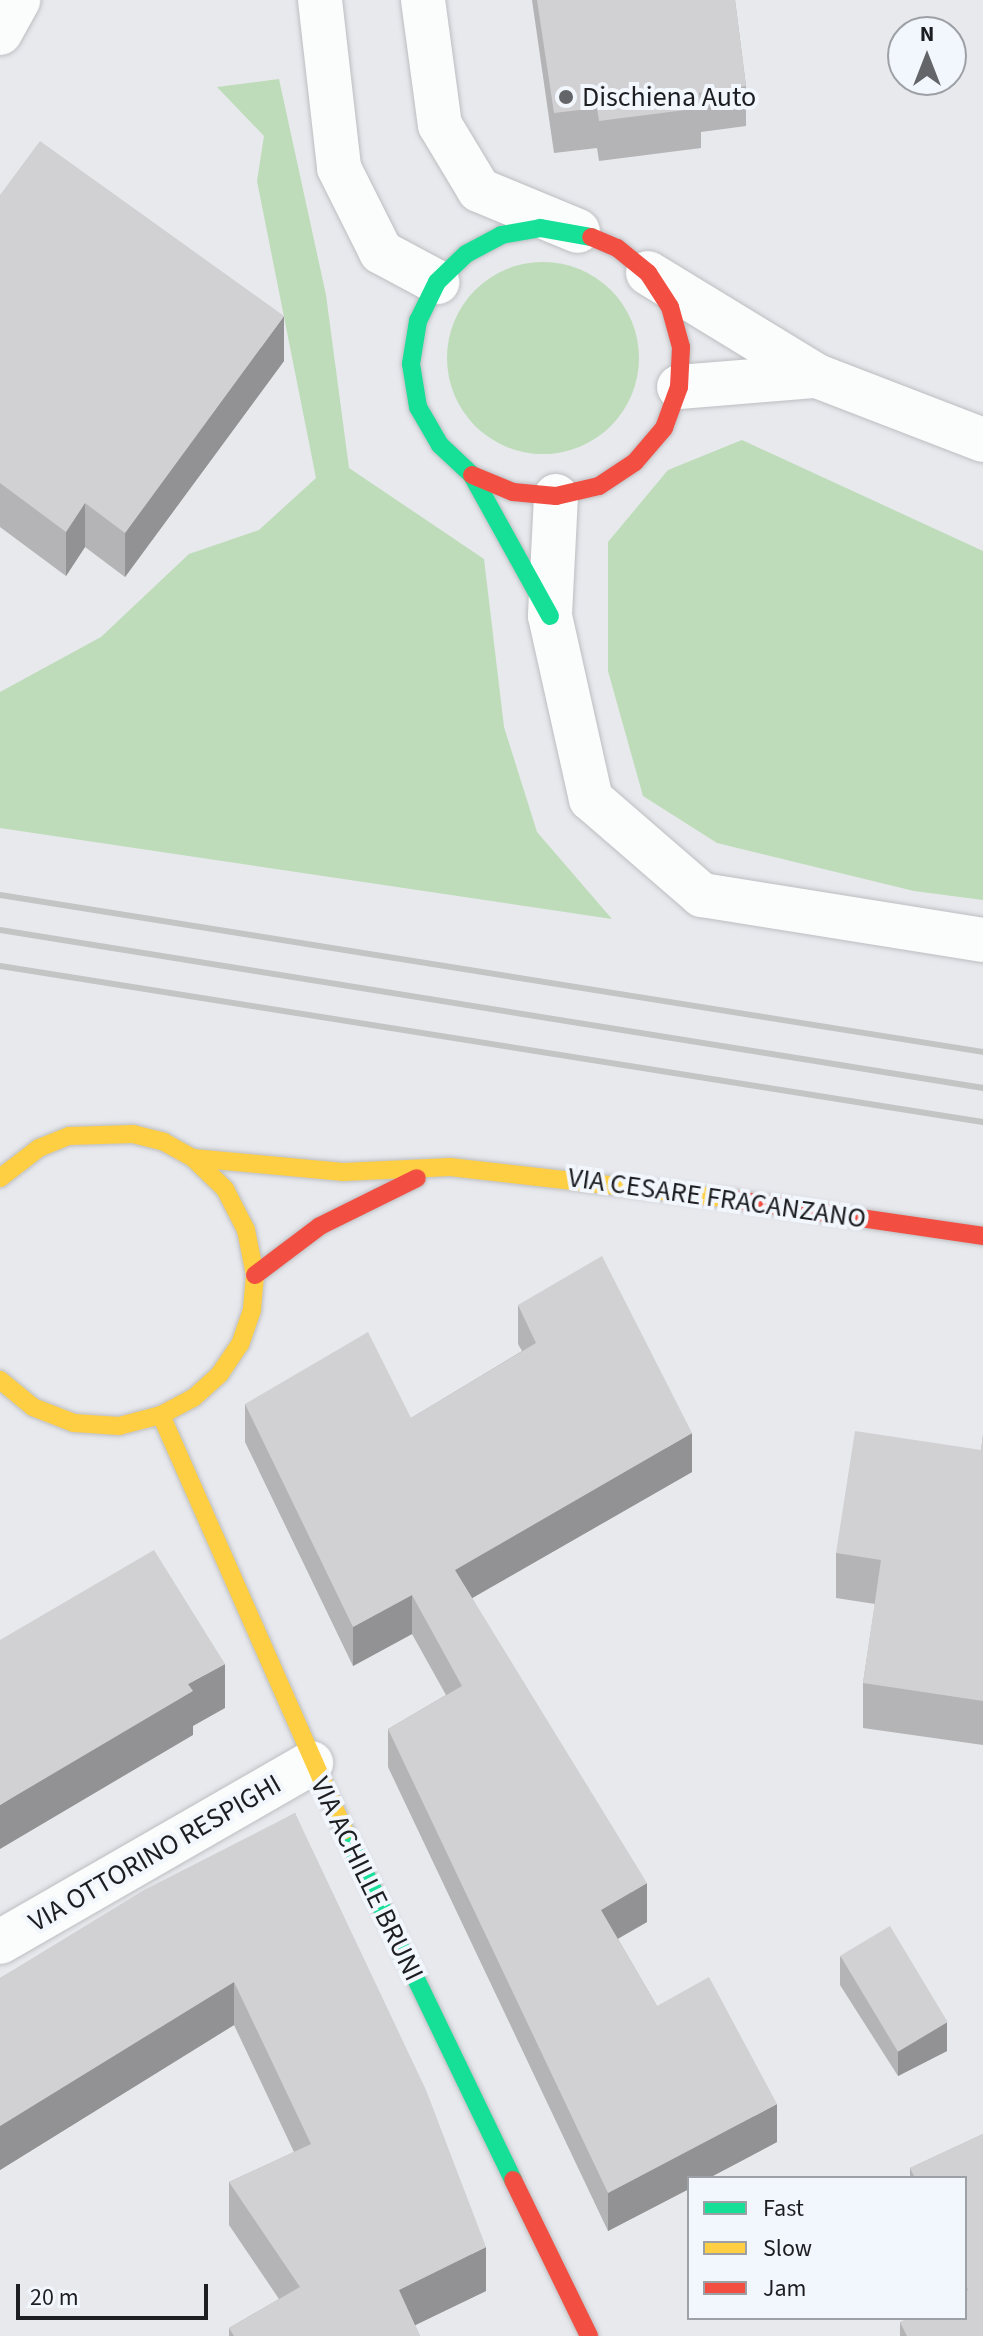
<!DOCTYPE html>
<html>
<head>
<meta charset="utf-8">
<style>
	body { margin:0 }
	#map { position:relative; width:983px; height:2336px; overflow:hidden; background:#e7e9ed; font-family:"Source Sans 3",sans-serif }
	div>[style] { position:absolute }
	.green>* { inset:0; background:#bedcb9 }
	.round { border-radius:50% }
	.roads { filter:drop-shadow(0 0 2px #bdbec1) drop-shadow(0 0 2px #bdbec1) }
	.street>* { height:44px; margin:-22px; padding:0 22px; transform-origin:22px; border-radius:22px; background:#fbfcfc }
	.fast>* { height:18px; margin:-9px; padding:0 9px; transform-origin:9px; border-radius:9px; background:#16e098 }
	.slow>* { height:18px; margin:-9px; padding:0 9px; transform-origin:9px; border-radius:9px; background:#ffcf43 }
	.jam>* { height:18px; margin:-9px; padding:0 9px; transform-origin:9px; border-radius:9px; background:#f24e42 }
	.rail>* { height:6px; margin:-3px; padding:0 3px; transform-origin:3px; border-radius:3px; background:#c3c4c4 }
	.wall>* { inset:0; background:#b4b3b5 }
	.shaded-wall>* { inset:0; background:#929294 }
	.building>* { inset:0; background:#d1d0d3; transform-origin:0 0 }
	.dots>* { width:22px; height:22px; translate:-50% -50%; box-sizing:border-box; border:4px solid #f2f6fd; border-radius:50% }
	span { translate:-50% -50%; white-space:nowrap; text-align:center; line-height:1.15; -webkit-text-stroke:8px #f2f6fd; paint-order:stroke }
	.poi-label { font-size:28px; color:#1d1e21 }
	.left { translate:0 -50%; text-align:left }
	.street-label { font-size:28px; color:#1d1e21 }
	.legend { position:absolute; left:687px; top:2176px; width:280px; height:144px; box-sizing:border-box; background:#f2f6fd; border:2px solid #9da0a5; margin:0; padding:10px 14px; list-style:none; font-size:24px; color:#1d1e21 }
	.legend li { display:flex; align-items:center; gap:16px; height:40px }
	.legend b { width:40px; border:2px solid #9da0a5 }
	.north { position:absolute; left:887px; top:16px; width:80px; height:80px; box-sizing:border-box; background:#f2f6fd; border:2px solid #9da0a5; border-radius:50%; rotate:0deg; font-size:22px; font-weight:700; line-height:32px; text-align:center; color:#1d1e21 }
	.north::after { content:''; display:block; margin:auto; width:28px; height:36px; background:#646568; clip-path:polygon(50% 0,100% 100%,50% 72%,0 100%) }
	.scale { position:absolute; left:16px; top:2284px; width:192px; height:36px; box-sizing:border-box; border:4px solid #1d1e21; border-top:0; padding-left:10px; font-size:24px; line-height:28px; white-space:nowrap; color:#1d1e21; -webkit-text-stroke:6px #f2f6fd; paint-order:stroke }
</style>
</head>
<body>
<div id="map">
	<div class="green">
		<i style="clip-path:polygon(279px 79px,326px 295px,349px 468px,484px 559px,504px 727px,537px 832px,612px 919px,0 828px,0 692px,101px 637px,189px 554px,259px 530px,316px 478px,257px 181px,264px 136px,217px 87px)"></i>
		<i class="round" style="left:447px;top:262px;width:192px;height:192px"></i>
		<i style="clip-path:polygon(742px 440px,983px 551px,983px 900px,914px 891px,717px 843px,643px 796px,608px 671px,608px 542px,668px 470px)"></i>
	</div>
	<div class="roads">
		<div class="street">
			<i style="left:320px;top:0;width:169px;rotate:83.5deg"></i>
			<i style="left:339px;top:168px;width:94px;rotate:63.4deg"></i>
			<i style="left:381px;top:252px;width:64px;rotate:28.2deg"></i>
			<i style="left:423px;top:0;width:126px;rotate:82.3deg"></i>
			<i style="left:440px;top:125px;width:76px;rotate:59deg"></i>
			<i style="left:479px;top:190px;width:107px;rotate:22.5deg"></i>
			<i style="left:0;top:33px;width:38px;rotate:-61deg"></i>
			<i style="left:648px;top:273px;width:198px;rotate:31.4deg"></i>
			<i style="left:817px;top:376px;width:178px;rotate:21.1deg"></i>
			<i style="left:679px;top:387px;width:138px;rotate:-4.6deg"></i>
			<i style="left:556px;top:496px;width:120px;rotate:92.9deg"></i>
			<i style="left:550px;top:616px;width:188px;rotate:77.4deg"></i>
			<i style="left:591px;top:799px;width:147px;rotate:40.9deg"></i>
			<i style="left:702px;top:895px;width:285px;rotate:9.1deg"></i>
			<i style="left:0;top:1942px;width:359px;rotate:-29.9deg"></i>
		</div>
		<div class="fast">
			<i style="left:550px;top:616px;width:161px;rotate:-119deg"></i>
			<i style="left:472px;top:475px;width:44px;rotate:-136.8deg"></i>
			<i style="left:440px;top:445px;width:44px;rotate:-120.1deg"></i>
			<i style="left:418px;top:407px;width:44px;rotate:-99.2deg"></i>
			<i style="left:411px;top:364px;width:44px;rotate:-80.8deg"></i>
			<i style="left:418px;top:321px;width:43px;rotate:-64deg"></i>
			<i style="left:437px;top:282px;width:40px;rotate:-44deg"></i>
			<i style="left:466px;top:254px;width:40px;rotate:-28deg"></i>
			<i style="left:501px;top:235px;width:40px;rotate:-10deg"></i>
			<i style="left:540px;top:228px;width:52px;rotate:10deg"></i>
			<i style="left:344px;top:1830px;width:389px;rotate:64.2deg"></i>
		</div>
		<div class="slow">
			<i style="left:193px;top:1158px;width:151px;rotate:5.3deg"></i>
			<i style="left:343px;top:1172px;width:107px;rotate:-2.7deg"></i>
			<i style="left:450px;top:1167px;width:282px;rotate:6.5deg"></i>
			<i style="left:0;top:1178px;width:49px;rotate:-37.6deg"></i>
			<i style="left:39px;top:1148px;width:32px;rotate:-22deg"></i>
			<i style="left:69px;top:1136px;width:64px;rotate:-1.8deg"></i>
			<i style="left:133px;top:1134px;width:32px;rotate:14deg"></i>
			<i style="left:164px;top:1142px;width:33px;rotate:29deg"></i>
			<i style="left:193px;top:1158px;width:45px;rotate:44.1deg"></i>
			<i style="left:225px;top:1189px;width:46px;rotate:62.9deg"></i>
			<i style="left:246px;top:1230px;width:46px;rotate:78.7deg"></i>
			<i style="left:255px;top:1275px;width:35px;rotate:95deg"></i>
			<i style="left:252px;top:1310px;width:36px;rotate:109deg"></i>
			<i style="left:240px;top:1344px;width:36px;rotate:124deg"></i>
			<i style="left:220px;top:1374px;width:36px;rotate:138deg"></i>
			<i style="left:193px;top:1398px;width:36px;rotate:152deg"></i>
			<i style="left:161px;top:1415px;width:43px;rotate:165.3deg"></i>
			<i style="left:119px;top:1426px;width:45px;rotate:-176.2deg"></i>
			<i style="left:74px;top:1423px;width:44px;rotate:-158.7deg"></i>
			<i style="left:33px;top:1407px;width:43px;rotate:-140.7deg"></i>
			<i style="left:161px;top:1415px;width:454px;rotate:66.2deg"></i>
		</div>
		<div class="jam">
			<i style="left:472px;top:475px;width:44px;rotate:22.5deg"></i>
			<i style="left:513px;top:492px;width:43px;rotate:5.3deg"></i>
			<i style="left:556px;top:496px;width:44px;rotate:-13.1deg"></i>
			<i style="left:599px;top:486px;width:43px;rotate:-33.7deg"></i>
			<i style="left:635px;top:462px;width:45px;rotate:-49.5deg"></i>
			<i style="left:664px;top:428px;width:44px;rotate:-69.9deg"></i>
			<i style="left:679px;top:387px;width:40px;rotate:-87.1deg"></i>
			<i style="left:681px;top:347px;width:41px;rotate:-105.4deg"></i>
			<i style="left:670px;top:307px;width:40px;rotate:-122.9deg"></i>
			<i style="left:648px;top:273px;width:40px;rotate:-141deg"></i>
			<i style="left:617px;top:248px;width:28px;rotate:-157deg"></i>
			<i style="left:730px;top:1199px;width:256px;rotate:8.3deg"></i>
			<i style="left:255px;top:1275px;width:81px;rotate:-37deg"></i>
			<i style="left:320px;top:1226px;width:108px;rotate:-26.3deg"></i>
			<i style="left:513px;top:2180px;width:174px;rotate:64deg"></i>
		</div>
	</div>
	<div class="rail">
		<i style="left:0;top:895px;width:995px;rotate:9.07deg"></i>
		<i style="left:0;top:930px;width:996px;rotate:9.13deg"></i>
		<i style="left:0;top:966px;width:995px;rotate:9.02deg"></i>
	</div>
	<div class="wall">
		<i style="clip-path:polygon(532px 0,735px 0,746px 86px,746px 126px,701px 132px,701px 148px,599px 161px,597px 148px,554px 153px)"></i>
		<i style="clip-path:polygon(0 195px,284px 361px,125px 577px,85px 547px,66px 576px,0 527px)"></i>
		<i style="clip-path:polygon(518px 1305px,692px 1472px,472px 1598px,647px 1922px,618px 1939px,657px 2006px,777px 2142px,709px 2178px,689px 2178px,689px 2189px,608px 2231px,388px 1767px,388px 1729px,446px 1695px,412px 1634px,353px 1666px,245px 1442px,245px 1404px,411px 1418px,522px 1351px,518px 1344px)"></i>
		<i style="clip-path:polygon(983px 1435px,983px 1745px,863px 1728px,863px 1683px,875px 1604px,836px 1598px,836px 1553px,981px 1450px)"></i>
		<i style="clip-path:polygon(295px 1813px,486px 2291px,415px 2325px,420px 2336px,229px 2336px,229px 2328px,279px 2299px,229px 2225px,229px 2182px,294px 2152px,234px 2025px,0 2170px,0 1978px)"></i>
		<i style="clip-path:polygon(840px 1956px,947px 2051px,898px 2076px,840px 1985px)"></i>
		<i style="clip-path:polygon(983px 2134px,983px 2336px,900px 2336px,900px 2322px,965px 2318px,965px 2178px,910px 2178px,910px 2168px)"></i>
	</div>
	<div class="shaded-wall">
		<i style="clip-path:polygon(284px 316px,284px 361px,125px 577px,125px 533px)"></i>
		<i style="clip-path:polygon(85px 503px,85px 547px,66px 576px,66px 532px)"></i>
		<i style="clip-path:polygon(692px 1433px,692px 1472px,455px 1608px,455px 1570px)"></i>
		<i style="clip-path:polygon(412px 1595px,412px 1634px,353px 1666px,353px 1627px)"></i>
		<i style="clip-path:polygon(225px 1664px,225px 1708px,193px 1726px,193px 1735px,0 1849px,0 1805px,188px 1684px)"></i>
		<i style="clip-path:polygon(647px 1883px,647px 1922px,601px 1948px,601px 1910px)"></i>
		<i style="clip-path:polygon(234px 1982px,234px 2025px,0 2170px,0 2126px)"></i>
		<i style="clip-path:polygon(947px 2022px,947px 2051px,898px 2076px,898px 2047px)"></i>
		<i style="clip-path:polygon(777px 2104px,777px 2142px,709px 2178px,689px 2178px,689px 2189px,608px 2231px,608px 2193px)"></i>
		<i style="clip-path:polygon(486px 2247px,486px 2291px,399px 2333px,399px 2290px)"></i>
	</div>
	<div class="building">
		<i style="clip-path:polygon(537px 0,735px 0,746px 86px,699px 93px,701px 108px,599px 121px,597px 108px,554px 113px)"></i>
		<i style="clip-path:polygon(40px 141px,284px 316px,125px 533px,85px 503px,66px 532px,0 483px,0 195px)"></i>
		<i style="clip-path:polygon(602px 1256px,692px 1433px,455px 1570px,647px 1883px,601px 1910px,657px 2006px,709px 1977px,777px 2104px,608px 2193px,388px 1729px,462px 1686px,412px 1595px,353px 1627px,245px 1404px,368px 1332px,411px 1418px,536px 1343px,518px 1305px)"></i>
		<i style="clip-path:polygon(855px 1431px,981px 1450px,983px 1435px,983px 1701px,863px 1683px,881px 1560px,836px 1553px)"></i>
		<i style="clip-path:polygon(154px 1550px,225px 1664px,188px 1684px,193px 1691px,0 1805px,0 1640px)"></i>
		<i style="clip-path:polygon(295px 1813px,426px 2090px,486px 2247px,399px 2290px,420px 2336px,234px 2336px,229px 2328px,300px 2287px,229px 2182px,311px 2144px,234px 1982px,0 2126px,0 1978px,144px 1890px)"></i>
		<i style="left:890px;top:1926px;width:112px;height:58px;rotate:59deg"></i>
		<i style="clip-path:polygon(983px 2134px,983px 2336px,907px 2336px,900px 2322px,908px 2318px,965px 2318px,965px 2292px,968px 2290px,965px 2283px,965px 2178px,915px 2178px,910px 2168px)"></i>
	</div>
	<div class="dots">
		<i style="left:566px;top:97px;background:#646568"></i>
	</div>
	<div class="poi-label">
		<span class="left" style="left:582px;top:97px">Dischiena Auto</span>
	</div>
	<div class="street-label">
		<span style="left:717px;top:1198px;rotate:8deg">VIA CESARE FRACANZANO</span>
		<span style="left:155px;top:1853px;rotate:-30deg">VIA OTTORINO RESPIGHI</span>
		<span style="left:367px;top:1879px;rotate:64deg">VIA ACHILLE BRUNI</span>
	</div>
	<ul class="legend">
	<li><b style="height:10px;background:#16e098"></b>Fast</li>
	<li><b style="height:10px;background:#ffcf43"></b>Slow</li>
	<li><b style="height:10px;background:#f24e42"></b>Jam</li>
	</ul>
	<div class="north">N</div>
	<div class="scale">20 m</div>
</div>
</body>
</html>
